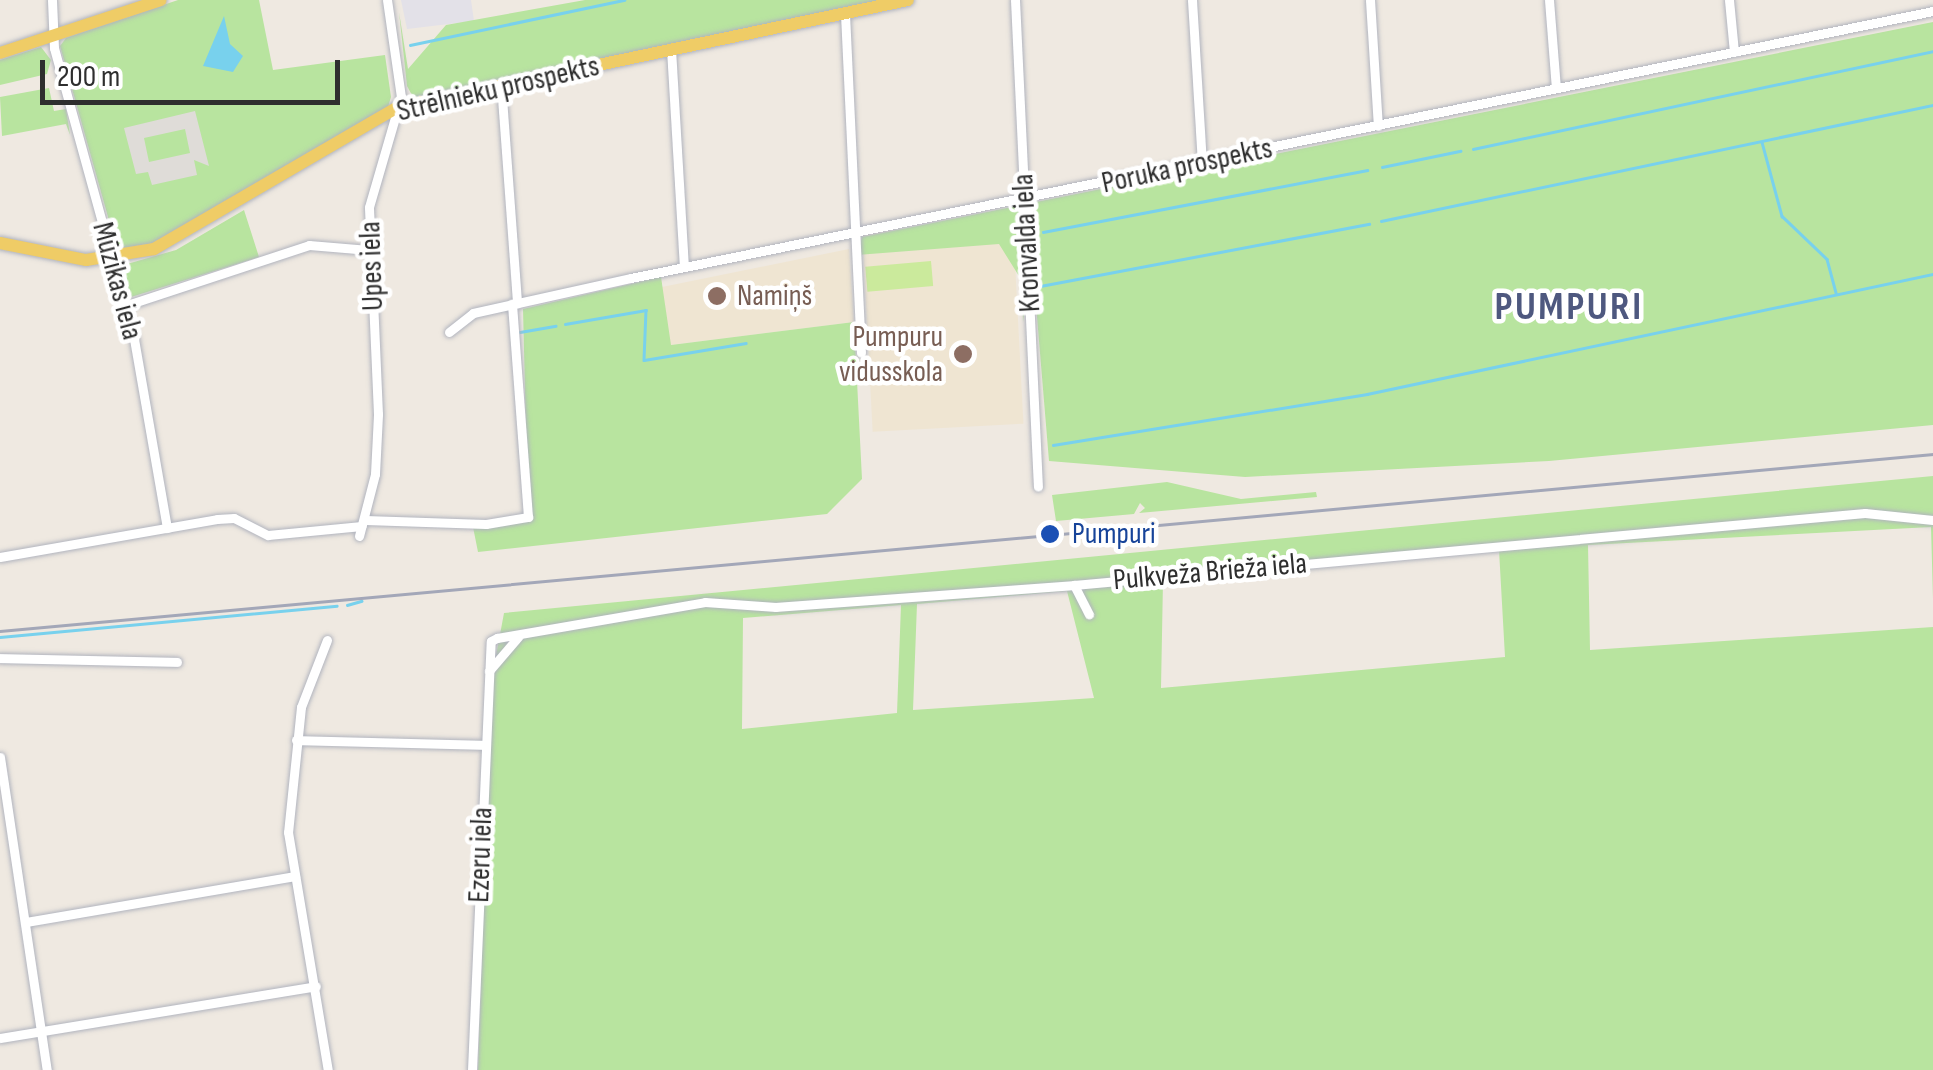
<!DOCTYPE html>
<html>
<head>
<meta charset="utf-8">
<style>
	body { margin:0 }
	#map { position:relative; width:1933px; height:1070px; overflow:hidden; background:#efe9e1; font-family:"Sofia Sans Condensed",sans-serif }
	div>[style] { position:absolute }
	.industrial>* { inset:0; background:#e3e1e8 }
	.education>* { inset:0; background:#efe5d2; transform-origin:0 0 }
	.green>* { inset:0; background:#b8e49f }
	.pitch>* { inset:0; background:#cbea9c; transform-origin:0 0 }
	.plaza>* { inset:0; background:#dfdcd8 }
	.water>* { inset:0; background:#78d1ed }
	.stream>* { height:2.5px; margin:-1.25px; padding:0 1.25px; transform-origin:1.25px; border-radius:1.25px; background:#78d1ed }
	.roads { filter:drop-shadow(0 0 2px #b1b4be) drop-shadow(0 0 2px #b1b4be) }
	.street>* { height:9px; margin:-4.5px; padding:0 4.5px; transform-origin:4.5px; border-radius:4.5px; background:#fff }
	.primary>* { height:12px; margin:-6px; padding:0 6px; transform-origin:6px; border-radius:6px; background:#efcc66 }
	.rail>* { height:2.5px; margin:-1.25px; padding:0 1.25px; transform-origin:1.25px; border-radius:1.25px; background:#a3a7b8 }
	.dots>* { width:28px; height:28px; translate:-50% -50%; box-sizing:border-box; border:5px solid #fff; border-radius:50% }
	span { translate:-50% -50%; white-space:nowrap; text-align:center; line-height:1.15; -webkit-text-stroke:9px #fff; paint-order:stroke }
	.street-label { font-size:30px; color:#2e2e2e }
	.education-label { font-size:30px; color:#785e54 }
	.left { translate:0 -50%; text-align:left }
	.right { translate:-100% -50%; text-align:right }
	.transit-label { font-size:30px; color:#164399 }
	.district-label { font-size:40px; color:#4e587f; font-weight:700; letter-spacing:2.5px }
	.scale { position:absolute; left:40px; top:60px; width:300px; height:45px; box-sizing:border-box; border:5px solid #2e2e2e; border-top:0; padding-left:12px; font-size:30px; line-height:35px; white-space:nowrap; color:#2e2e2e; -webkit-text-stroke:8px #fff; paint-order:stroke }
</style>
</head>
<body>
<div id="map">
	<div class="industrial">
		<i style="clip-path:polygon(401px 0,471px 0,474px 21px,407px 29px)"></i>
	</div>
	<div class="education">
		<i style="left:1013px;top:224px;width:200px;height:151px;rotate:87deg"></i>
		<i style="clip-path:polygon(849px 249px,854px 322px,670px 345px,662px 287px)"></i>
	</div>
	<div class="green">
		<i style="clip-path:polygon(178px 0,259px 0,273px 70px,385px 55px,391px 97px,388px 107px,154px 243px,117px 249px,60px 46px,66px 38px)"></i>
		<i style="clip-path:polygon(585px 0,882px 0,424px 97px,413px 97px,407px 86px,399px 12px,408px 69px,446px 25px)"></i>
		<i style="clip-path:polygon(1933px 22px,1933px 425px,1549px 461px,1245px 477px,1049px 461px,1035px 293px,1027px 290px,1023px 322px,1022px 281px,999px 244px,857px 255px,862px 237px)"></i>
		<i style="clip-path:polygon(41px 47px,51px 60px,47px 74px,0 85px,0 60px)"></i>
		<i style="clip-path:polygon(49px 88px,54px 111px,66px 109px,70px 135px,66px 124px,2px 136px,0 97px)"></i>
		<i style="clip-path:polygon(244px 210px,259px 257px,128px 298px,120px 266px,176px 250px)"></i>
		<i style="clip-path:polygon(661px 277px,671px 345px,854px 322px,862px 479px,827px 514px,478px 552px,472px 522px,528px 516px,523px 309px)"></i>
		<i style="clip-path:polygon(evenodd,1933px 476px,1933px 599px,1931px 527px,1588px 545px,1590px 650px,1933px 627px,1933px 1070px,478px 1070px,491px 683px,504px 613px,1933px 476px,1499px 550px,1505px 657px,1161px 688px,1163px 581px,1499px 550px,1933px 476px,1067px 591px,1094px 698px,913px 710px,917px 604px,1067px 591px,1933px 476px,901px 605px,897px 713px,742px 729px,743px 618px,901px 605px)"></i>
		<i style="clip-path:polygon(1167px 482px,1241px 499px,1316px 492px,1317px 497px,1139px 513px,1145px 508px,1140px 503px,1134px 514px,1056px 521px,1052px 495px)"></i>
	</div>
	<div class="pitch">
		<i style="left:931px;top:261px;width:25px;height:66px;rotate:85deg"></i>
	</div>
	<div class="plaza">
		<i style="clip-path:polygon(evenodd,195px 111px,209px 166px,194px 160px,197px 175px,152px 185px,148px 172px,136px 174px,124px 128px,195px 111px,185px 129px,190px 153px,149px 162px,144px 138px,185px 129px)"></i>
	</div>
	<div class="water">
		<i style="clip-path:polygon(224px 16px,230px 44px,243px 56px,233px 72px,203px 66px)"></i>
	</div>
	<div class="stream">
		<i style="left:410px;top:45px;width:219px;rotate:-11.9deg"></i>
		<i style="left:1762px;top:142px;width:77px;rotate:74.9deg"></i>
		<i style="left:1782px;top:216px;width:62px;rotate:43.7deg"></i>
		<i style="left:1827px;top:259px;width:35px;rotate:75deg"></i>
		<i style="left:1473px;top:149px;width:470px;rotate:-12deg"></i>
		<i style="left:1382px;top:167px;width:80px;rotate:-11.6deg"></i>
		<i style="left:1381px;top:221px;width:564px;rotate:-11.87deg"></i>
		<i style="left:1043px;top:232px;width:330px;rotate:-10.8deg"></i>
		<i style="left:1035px;top:287px;width:340px;rotate:-10.7deg"></i>
		<i style="left:565px;top:324px;width:82px;rotate:-9.8deg"></i>
		<i style="left:646px;top:310px;width:50px;rotate:92.3deg"></i>
		<i style="left:644px;top:360px;width:103px;rotate:-9.5deg"></i>
		<i style="left:520px;top:332px;width:36px;rotate:-10deg"></i>
		<i style="left:1053px;top:445px;width:318px;rotate:-9.2deg"></i>
		<i style="left:1367px;top:394px;width:579px;rotate:-11.97deg"></i>
		<i style="left:347px;top:605px;width:15px;rotate:-16deg"></i>
		<i style="left:0;top:637px;width:338px;rotate:-5.3deg"></i>
	</div>
	<div class="roads">
		<div class="street">
			<i style="left:52px;top:0;width:48px;rotate:87.6deg"></i>
			<i style="left:54px;top:48px;width:302px;rotate:74.6deg"></i>
			<i style="left:134px;top:339px;width:192px;rotate:80.1deg"></i>
			<i style="left:1015px;top:0;width:487px;rotate:87.3deg"></i>
			<i style="left:1192px;top:0;width:163px;rotate:86.5deg"></i>
			<i style="left:1370px;top:0;width:126px;rotate:86.4deg"></i>
			<i style="left:1549px;top:0;width:88px;rotate:85.5deg"></i>
			<i style="left:1729px;top:0;width:52px;rotate:84.5deg"></i>
			<i style="left:845px;top:14px;width:339px;rotate:87.3deg"></i>
			<i style="left:671px;top:49px;width:218px;rotate:86.6deg"></i>
			<i style="left:501px;top:84px;width:220px;rotate:85.8deg"></i>
			<i style="left:124px;top:306px;width:195px;rotate:-18.2deg"></i>
			<i style="left:309px;top:245px;width:60px;rotate:4.8deg"></i>
			<i style="left:449px;top:332px;width:31px;rotate:-38deg"></i>
			<i style="left:473px;top:313px;width:162px;rotate:-12.5deg"></i>
			<i style="left:631px;top:278px;width:1329px;rotate:-11.59deg"></i>
			<i style="left:365px;top:520px;width:121px;rotate:1.9deg"></i>
			<i style="left:486px;top:524px;width:43px;rotate:-9.5deg"></i>
			<i style="left:528px;top:517px;width:214px;rotate:-94.3deg"></i>
			<i style="left:359px;top:536px;width:64px;rotate:-75.5deg"></i>
			<i style="left:375px;top:474px;width:60px;rotate:-87.1deg"></i>
			<i style="left:378px;top:414px;width:207px;rotate:-92.5deg"></i>
			<i style="left:369px;top:207px;width:115px;rotate:-73.8deg"></i>
			<i style="left:401px;top:97px;width:98px;rotate:-98.2deg"></i>
			<i style="left:0;top:557px;width:220px;rotate:-9.9deg"></i>
			<i style="left:217px;top:519px;width:17px;rotate:-3deg"></i>
			<i style="left:234px;top:518px;width:38px;rotate:27deg"></i>
			<i style="left:268px;top:535px;width:94px;rotate:-5.5deg"></i>
			<i style="left:1074px;top:585px;width:33px;rotate:63deg"></i>
			<i style="left:327px;top:640px;width:72px;rotate:111.2deg"></i>
			<i style="left:301px;top:707px;width:126px;rotate:95.9deg"></i>
			<i style="left:288px;top:832px;width:241px;rotate:80.5deg"></i>
			<i style="left:0;top:658px;width:177px;rotate:1.3deg"></i>
			<i style="left:489px;top:671px;width:45px;rotate:-49.5deg"></i>
			<i style="left:296px;top:740px;width:189px;rotate:1.5deg"></i>
			<i style="left:0;top:757px;width:317px;rotate:81.5deg"></i>
			<i style="left:26px;top:922px;width:273px;rotate:-9.7deg"></i>
			<i style="left:0;top:1038px;width:320px;rotate:-9.3deg"></i>
			<i style="left:472px;top:1070px;width:429px;rotate:-87.5deg"></i>
			<i style="left:491px;top:641px;width:7px;rotate:-27deg"></i>
			<i style="left:497px;top:638px;width:211px;rotate:-9.8deg"></i>
			<i style="left:705px;top:602px;width:71px;rotate:4deg"></i>
			<i style="left:776px;top:607px;width:299px;rotate:-4.2deg"></i>
			<i style="left:1074px;top:585px;width:794px;rotate:-5.2deg"></i>
			<i style="left:1865px;top:513px;width:68px;rotate:5.9deg"></i>
		</div>
		<div class="primary">
			<i style="left:0;top:53px;width:169px;rotate:-18.2deg"></i>
			<i style="left:0;top:243px;width:88px;rotate:11.2deg"></i>
			<i style="left:86px;top:260px;width:69px;rotate:-9.2deg"></i>
			<i style="left:154px;top:249px;width:282px;rotate:-30.2deg"></i>
			<i style="left:398px;top:107px;width:521px;rotate:-11.85deg"></i>
		</div>
	</div>
	<div class="rail">
		<i style="left:0;top:631px;width:1941px;rotate:-5.23deg"></i>
	</div>
	<div class="dots">
		<i style="left:717px;top:296px;background:#8d6e63"></i>
		<i style="left:963px;top:354px;background:#8d6e63"></i>
		<i style="left:1050px;top:534px;background:#1a4fb4"></i>
	</div>
	<div class="street-label">
		<span style="left:498px;top:89px;rotate:-13deg">Strēlnieku prospekts</span>
		<span style="left:1187px;top:166px;rotate:-12deg">Poruka prospekts</span>
		<span style="left:1027px;top:243px;rotate:-93deg">Kronvalda iela</span>
		<span style="left:372px;top:266px;rotate:-92deg">Upes iela</span>
		<span style="left:117px;top:281px;rotate:75deg">Mūzikas iela</span>
		<span style="left:1210px;top:572px;rotate:-5deg">Pulkveža Brieža iela</span>
		<span style="left:481px;top:855px;rotate:-88deg">Ezeru iela</span>
	</div>
	<div class="education-label">
		<span class="left" style="left:737px;top:296px">Namiņš</span>
		<span class="right" style="left:943px;top:354px">Pumpuru<br>vidusskola</span>
	</div>
	<div class="transit-label">
		<span class="left" style="left:1072px;top:534px">Pumpuri</span>
	</div>
	<div class="district-label">
		<span style="left:1569px;top:307px">PUMPURI</span>
	</div>
	<div class="scale">200 m</div>
</div>
</body>
</html>
